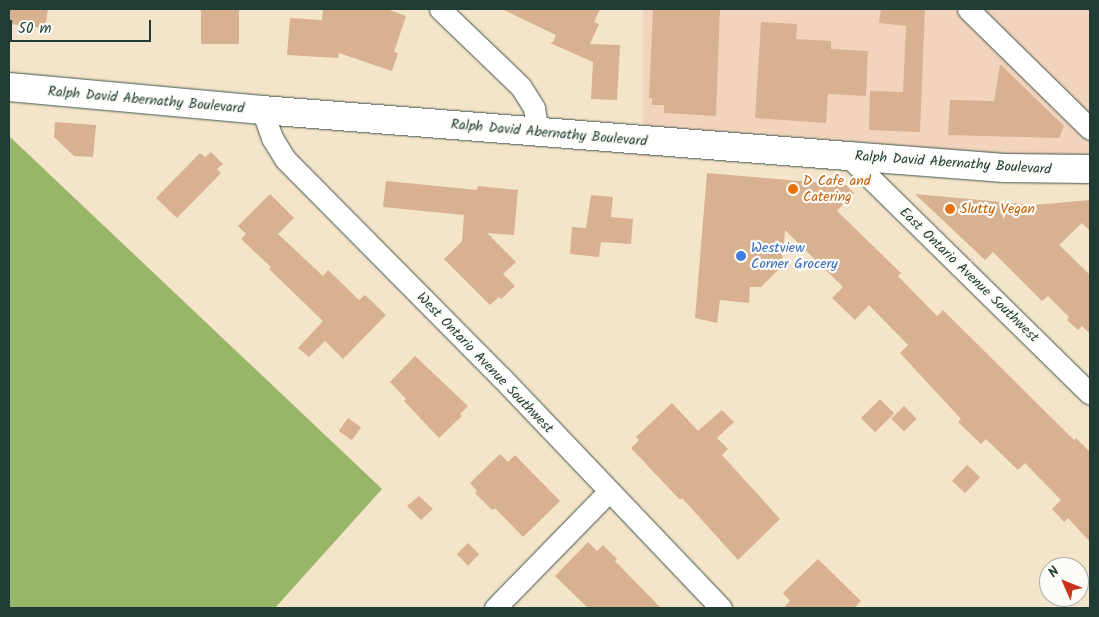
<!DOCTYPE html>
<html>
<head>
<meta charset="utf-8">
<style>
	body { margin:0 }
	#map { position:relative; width:1099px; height:617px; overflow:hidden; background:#f4e4ca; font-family:Kalam,sans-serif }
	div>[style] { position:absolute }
	.built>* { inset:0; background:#f2d4be; transform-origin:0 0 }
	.forest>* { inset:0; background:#98b668 }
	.building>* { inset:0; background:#d8b190; transform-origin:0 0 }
	.roads { filter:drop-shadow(0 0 1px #3f564a) drop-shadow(0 0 1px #3f564a) }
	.minor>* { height:21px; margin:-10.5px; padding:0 10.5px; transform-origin:10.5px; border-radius:10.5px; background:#fff }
	.major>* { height:28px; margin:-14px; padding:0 14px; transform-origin:14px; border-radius:14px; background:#fff }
	.dots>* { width:14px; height:14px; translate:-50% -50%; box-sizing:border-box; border:2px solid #fdfcf7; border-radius:50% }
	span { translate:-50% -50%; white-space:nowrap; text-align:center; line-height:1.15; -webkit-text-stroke:4.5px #fdfcf7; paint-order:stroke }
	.street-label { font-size:14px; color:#1f3d34 }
	.food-label { font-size:14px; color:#c56008 }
	.left { translate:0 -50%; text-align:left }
	.shop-label { font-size:14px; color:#366cbe }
	.frame { position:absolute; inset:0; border:10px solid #1f3d34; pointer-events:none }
	.north { position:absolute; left:1039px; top:557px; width:50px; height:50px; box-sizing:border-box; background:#fdfcf7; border:1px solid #a4b0a9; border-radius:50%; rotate:314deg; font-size:14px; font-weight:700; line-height:20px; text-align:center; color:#1f3d34 }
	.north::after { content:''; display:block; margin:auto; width:18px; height:22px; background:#c8321e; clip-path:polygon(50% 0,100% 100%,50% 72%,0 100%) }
	.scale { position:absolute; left:10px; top:20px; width:141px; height:22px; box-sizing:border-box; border:2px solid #1f3d34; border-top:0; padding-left:6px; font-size:15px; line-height:18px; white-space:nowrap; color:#1f3d34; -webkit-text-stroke:4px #fdfcf7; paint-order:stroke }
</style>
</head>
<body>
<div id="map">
	<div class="built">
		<i style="left:643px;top:9px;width:447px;height:148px"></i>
	</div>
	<div class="forest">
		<i style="clip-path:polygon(9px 136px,382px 489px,275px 608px,9px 608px)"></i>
	</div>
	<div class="building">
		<i style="clip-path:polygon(9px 9px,48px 9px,45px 28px,9px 24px)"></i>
		<i style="left:201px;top:9px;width:38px;height:35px"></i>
		<i style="clip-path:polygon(323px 9px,387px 9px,406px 16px,394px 52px,398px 53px,392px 71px,339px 53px,338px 58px,287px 55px,290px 18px,322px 20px)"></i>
		<i style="clip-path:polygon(502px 9px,600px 9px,594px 22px,599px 24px,590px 44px,620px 45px,617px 100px,591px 99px,593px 62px,550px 43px,553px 42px,556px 35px)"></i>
		<i style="clip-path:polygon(653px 9px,720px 9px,716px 116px,664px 113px,664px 105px,652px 105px,652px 98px,649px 98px)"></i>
		<i style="clip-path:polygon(881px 9px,925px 9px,920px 132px,869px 130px,870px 91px,903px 92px,906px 26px,879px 23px)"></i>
		<i style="clip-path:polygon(761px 22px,797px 24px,796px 39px,831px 41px,831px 49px,868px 51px,866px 96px,828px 94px,826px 123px,755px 118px)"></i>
		<i style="clip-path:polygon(1000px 64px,1064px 126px,1059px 138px,948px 135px,950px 100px,994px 101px)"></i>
		<i style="clip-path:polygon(55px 122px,96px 125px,93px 157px,74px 156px,54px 137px)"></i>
		<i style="clip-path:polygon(211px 152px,223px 164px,217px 169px,221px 173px,177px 218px,156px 198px,200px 153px,205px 157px)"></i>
		<i style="clip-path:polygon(707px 173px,846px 185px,854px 193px,837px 211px,901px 273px,898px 276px,937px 316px,943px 310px,1074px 440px,1076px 438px,1090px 452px,1090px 542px,1068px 518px,1064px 522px,1052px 509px,1061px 500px,1025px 463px,1018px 470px,986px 439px,981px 444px,958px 422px,961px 419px,900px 353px,908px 345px,869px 305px,855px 320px,832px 298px,843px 287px,785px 230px,782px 266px,761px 287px,750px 287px,749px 303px,720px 300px,717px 323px,695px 318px)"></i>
		<i style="clip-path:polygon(386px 181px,477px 190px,478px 186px,518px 190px,514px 235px,487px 233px,516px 262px,503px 274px,515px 286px,501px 299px,499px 297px,490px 305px,444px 259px,462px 241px,464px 215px,383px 207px)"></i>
		<i style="clip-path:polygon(270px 194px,294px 218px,278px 234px,323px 276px,328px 270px,359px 300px,365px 295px,386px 315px,343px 359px,325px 341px,309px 357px,298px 348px,323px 321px,269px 269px,271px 267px,241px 239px,246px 234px,238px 226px)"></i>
		<i style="clip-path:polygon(915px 194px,1034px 205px,1090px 200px,1090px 231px,1082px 223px,1059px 245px,1090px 275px,1090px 334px,1082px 326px,1078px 330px,1067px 320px,1069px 317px,1048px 296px,1042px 301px,993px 252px,985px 260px)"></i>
		<i style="clip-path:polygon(591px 195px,613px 197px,611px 217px,633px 219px,631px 244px,601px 242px,599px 257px,570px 254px,572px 227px,586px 228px)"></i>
		<i style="clip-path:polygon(415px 356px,468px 406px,460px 414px,462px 416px,439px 438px,404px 401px,406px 399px,390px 382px)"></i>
		<i style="left:880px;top:399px;width:20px;height:27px;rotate:45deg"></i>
		<i style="clip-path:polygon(672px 403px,698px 431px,722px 410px,734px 422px,717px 438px,728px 449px,722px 455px,780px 519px,738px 560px,682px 498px,680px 500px,631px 448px,639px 440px,636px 437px)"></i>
		<i style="left:904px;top:406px;width:18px;height:18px;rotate:45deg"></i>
		<i style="left:348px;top:418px;width:16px;height:16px;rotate:35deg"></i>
		<i style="clip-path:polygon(500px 454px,508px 462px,515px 455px,560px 501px,523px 537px,495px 508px,492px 510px,475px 493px,477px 491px,470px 483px)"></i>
		<i style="left:967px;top:465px;width:18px;height:22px;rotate:43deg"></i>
		<i style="clip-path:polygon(419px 496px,433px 509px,421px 520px,407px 506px)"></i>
		<i style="clip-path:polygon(588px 542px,597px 551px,603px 545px,617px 559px,615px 561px,661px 608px,588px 608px,555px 576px)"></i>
		<i style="left:468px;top:543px;width:16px;height:16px;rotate:45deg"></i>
		<i style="clip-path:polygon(818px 559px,861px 601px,854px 608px,783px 608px,790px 601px,783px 593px)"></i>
	</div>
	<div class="roads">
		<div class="minor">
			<i style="left:440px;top:9px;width:112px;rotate:43.9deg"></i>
			<i style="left:521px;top:87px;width:25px;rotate:58deg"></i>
			<i style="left:534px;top:108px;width:24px;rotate:81deg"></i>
			<i style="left:968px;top:9px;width:171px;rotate:44.5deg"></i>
			<i style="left:262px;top:110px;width:30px;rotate:70deg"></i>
			<i style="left:272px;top:138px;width:25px;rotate:58deg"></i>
			<i style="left:285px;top:159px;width:307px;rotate:45.3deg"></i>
			<i style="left:501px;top:377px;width:319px;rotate:46.4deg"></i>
			<i style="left:848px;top:156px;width:339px;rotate:44.5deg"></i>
			<i style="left:495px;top:608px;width:163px;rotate:-45.7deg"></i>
		</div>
		<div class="major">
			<i style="left:9px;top:87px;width:254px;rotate:5.2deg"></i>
			<i style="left:262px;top:110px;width:588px;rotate:4.49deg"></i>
			<i style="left:848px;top:156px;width:157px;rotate:4.4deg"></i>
			<i style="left:1005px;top:168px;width:85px;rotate:0.7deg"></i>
		</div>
	</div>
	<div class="dots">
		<i style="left:793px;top:189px;background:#e8710a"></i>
		<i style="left:950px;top:209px;background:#e8710a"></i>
		<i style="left:741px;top:256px;background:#3f7fe0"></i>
	</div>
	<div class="street-label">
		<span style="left:146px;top:100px;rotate:5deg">Ralph David Abernathy Boulevard</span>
		<span style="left:549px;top:133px;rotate:5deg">Ralph David Abernathy Boulevard</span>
		<span style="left:953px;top:163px;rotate:4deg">Ralph David Abernathy Boulevard</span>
		<span style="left:969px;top:275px;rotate:44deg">East Ontario Avenue Southwest</span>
		<span style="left:485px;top:363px;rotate:46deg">West Ontario Avenue Southwest</span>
	</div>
	<div class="food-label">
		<span class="left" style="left:803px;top:189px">D Cafe and<br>Catering</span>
		<span class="left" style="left:960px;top:209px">Slutty Vegan</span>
	</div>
	<div class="shop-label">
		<span class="left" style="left:751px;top:256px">Westview<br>Corner Grocery</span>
	</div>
	<div class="frame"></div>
	<div class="north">N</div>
	<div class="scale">50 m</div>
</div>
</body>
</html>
